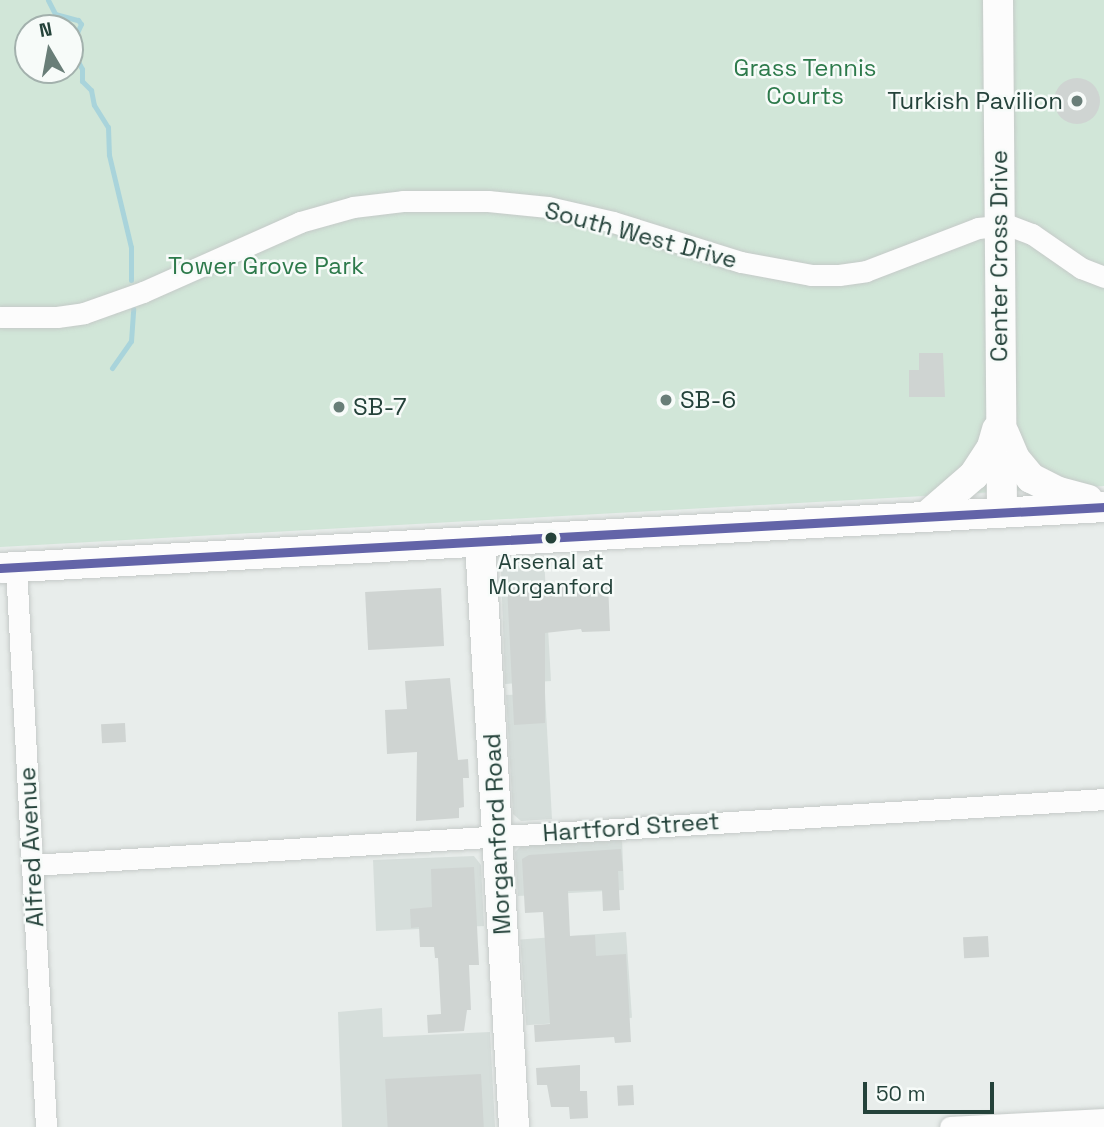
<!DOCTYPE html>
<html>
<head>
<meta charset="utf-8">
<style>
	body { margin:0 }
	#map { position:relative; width:1104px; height:1127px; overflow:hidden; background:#e8edeb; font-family:"Space Grotesk",sans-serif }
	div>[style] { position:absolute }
	.built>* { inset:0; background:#d6dedb; transform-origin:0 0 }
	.green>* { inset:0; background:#d1e6d8 }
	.stream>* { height:5px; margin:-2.5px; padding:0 2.5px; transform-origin:2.5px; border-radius:2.5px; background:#a9d4db }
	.building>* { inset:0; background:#cfd4d2; transform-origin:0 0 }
	.round { border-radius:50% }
	.roads { filter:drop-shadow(0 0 2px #c5cac8) drop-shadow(0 0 2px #c5cac8) }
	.street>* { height:21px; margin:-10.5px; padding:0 10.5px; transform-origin:10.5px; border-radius:10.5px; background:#fcfcfc }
	.secondary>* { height:30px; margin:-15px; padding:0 15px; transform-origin:15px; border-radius:15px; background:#fcfcfc }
	.bus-1>* { height:9px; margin:-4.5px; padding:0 4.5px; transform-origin:4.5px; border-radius:4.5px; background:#6364a8 }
	.dots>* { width:19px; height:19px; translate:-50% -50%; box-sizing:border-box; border:4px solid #f7fbf9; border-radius:50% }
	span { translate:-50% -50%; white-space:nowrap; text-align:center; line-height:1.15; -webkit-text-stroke:5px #f7fbf9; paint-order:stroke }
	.bus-label { font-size:22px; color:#24423a }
	.park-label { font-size:24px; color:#2d7a4b }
	.poi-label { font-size:24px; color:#24423a }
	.right { translate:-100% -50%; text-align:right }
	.left { translate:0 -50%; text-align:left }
	.street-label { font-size:24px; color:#24423a }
	.north { position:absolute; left:14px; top:14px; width:70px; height:70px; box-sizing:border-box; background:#f7fbf9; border:2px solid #a3b1ad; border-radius:50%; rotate:350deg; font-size:19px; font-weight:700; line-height:28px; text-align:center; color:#24423a }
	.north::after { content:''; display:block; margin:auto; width:24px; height:32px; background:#697e78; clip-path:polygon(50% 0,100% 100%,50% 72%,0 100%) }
	.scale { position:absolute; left:863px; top:1082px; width:131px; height:32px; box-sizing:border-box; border:4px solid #24423a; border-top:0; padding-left:9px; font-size:21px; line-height:24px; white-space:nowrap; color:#24423a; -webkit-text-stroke:5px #f7fbf9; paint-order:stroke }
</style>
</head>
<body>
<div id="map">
	<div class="built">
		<i style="clip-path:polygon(544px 558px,551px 681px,505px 684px,501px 570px,508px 561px)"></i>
		<i style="clip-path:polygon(545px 693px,552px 819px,521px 821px,513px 814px,506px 695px)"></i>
		<i style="clip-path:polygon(622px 838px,624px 890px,518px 896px,515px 852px,523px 844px)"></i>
		<i style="clip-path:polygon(474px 856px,481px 865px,484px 926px,376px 931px,373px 860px)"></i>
		<i style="left:626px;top:932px;width:86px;height:106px;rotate:86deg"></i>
		<i style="clip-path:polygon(382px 1008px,383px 1037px,490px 1032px,495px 1127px,342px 1127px,338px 1012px)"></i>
	</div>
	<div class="green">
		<i style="clip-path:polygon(evenodd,0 0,1104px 0,1104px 486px,0 547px,0 0,28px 28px,70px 28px,70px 70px,28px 70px,28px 28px)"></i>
	</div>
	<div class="stream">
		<i style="left:48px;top:0;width:16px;rotate:63deg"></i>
		<i style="left:55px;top:14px;width:24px;rotate:15deg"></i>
		<i style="left:78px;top:20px;width:5px;rotate:53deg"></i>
		<i style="left:81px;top:24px;width:14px;rotate:115deg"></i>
		<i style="left:75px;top:37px;width:17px;rotate:93deg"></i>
		<i style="left:74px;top:54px;width:17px;rotate:62deg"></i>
		<i style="left:82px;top:69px;width:12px;rotate:90deg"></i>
		<i style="left:82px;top:81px;width:13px;rotate:45deg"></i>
		<i style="left:91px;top:90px;width:15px;rotate:79deg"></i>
		<i style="left:94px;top:105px;width:26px;rotate:58deg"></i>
		<i style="left:108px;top:127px;width:28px;rotate:88deg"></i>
		<i style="left:109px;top:155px;width:95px;rotate:76.6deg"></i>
		<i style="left:131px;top:247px;width:33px;rotate:90deg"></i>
		<i style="left:112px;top:368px;width:33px;rotate:-55deg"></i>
		<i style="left:131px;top:341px;width:32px;rotate:-86deg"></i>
	</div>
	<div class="building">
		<i class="round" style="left:1054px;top:78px;width:46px;height:46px"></i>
		<i style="clip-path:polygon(919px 353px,943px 353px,945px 397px,909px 397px,909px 370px,919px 370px)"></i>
		<i style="clip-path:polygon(608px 582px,610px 631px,582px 632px,581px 629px,545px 633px,545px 723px,514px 725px,507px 586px)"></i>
		<i style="left:441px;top:588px;width:58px;height:76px;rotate:87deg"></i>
		<i style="clip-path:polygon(450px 678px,458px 760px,468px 759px,469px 778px,463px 778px,464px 807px,459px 808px,459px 818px,416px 821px,417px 752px,387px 754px,385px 710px,407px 709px,405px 681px)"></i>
		<i style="left:125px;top:723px;width:19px;height:24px;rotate:87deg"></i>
		<i style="clip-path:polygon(621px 849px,623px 871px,618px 871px,620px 910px,603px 911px,602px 890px,568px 891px,570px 936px,595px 935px,596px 956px,626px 954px,631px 1042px,615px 1043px,614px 1037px,535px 1042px,534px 1025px,550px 1024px,543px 912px,525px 913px,522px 859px,529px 855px)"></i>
		<i style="clip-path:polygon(474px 867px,479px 965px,469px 965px,471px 1010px,467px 1010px,464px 1031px,428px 1033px,427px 1015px,441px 1014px,438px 958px,435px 958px,434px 947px,420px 947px,419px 927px,411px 928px,410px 909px,432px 907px,431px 869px)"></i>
		<i style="left:988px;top:936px;width:21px;height:25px;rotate:87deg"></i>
		<i style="clip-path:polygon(580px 1065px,580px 1091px,587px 1091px,588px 1118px,570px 1119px,569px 1107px,551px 1107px,547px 1085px,537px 1085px,536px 1068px)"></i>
		<i style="left:481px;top:1074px;width:53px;height:96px;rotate:87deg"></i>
		<i style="left:633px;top:1085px;width:20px;height:16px;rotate:87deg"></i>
	</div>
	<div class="roads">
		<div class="street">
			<i style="left:0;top:317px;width:57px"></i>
			<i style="left:57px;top:317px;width:27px;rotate:-8deg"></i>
			<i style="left:84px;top:313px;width:63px;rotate:-19.6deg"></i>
			<i style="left:143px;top:292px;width:172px;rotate:-24deg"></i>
			<i style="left:300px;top:222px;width:55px;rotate:-15.8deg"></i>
			<i style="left:353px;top:207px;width:50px;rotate:-6.8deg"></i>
			<i style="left:403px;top:201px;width:85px"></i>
			<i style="left:488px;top:201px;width:60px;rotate:5.7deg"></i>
			<i style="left:548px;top:207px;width:67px;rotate:13deg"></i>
			<i style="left:613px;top:222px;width:134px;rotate:17.4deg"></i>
			<i style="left:741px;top:262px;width:71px;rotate:10.5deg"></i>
			<i style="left:811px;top:275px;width:28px"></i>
			<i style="left:839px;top:275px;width:27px;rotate:-8deg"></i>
			<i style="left:866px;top:271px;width:120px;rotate:-21deg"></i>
			<i style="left:978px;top:228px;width:30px;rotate:-6deg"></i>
			<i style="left:1008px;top:225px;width:26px;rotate:21deg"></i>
			<i style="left:1032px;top:234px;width:60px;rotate:34.8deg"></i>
			<i style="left:1081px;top:268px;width:25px;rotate:21deg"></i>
			<i style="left:16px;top:567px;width:561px;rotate:86.93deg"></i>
			<i style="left:32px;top:865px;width:1074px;rotate:-3.52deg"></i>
			<i style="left:950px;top:1127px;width:154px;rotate:-3deg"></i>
		</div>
		<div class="secondary">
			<i style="left:998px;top:0;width:511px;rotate:89.55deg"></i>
			<i style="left:1004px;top:433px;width:28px;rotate:67deg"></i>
			<i style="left:1015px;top:459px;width:25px;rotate:50deg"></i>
			<i style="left:1031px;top:478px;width:31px;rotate:27deg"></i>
			<i style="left:1059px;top:492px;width:30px;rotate:15deg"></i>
			<i style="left:928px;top:515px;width:61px;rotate:-41deg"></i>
			<i style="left:974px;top:475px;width:33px;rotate:-57deg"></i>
			<i style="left:992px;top:447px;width:18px;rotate:-74deg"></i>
			<i style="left:480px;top:542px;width:586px;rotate:86.67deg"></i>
			<i style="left:0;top:568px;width:1106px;rotate:-3.16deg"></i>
		</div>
	</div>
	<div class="bus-1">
		<i style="left:0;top:568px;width:1106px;rotate:-3.16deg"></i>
	</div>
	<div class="dots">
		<i style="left:1077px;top:101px;background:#697e78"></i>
		<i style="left:666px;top:400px;background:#697e78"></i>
		<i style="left:339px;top:407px;background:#697e78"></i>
		<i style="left:551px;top:538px;background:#24423a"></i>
	</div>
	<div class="bus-label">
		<span style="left:551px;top:574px">Arsenal at<br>Morganford</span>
	</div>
	<div class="park-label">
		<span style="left:805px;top:82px">Grass Tennis<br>Courts</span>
		<span style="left:266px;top:266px">Tower Grove Park</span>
	</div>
	<div class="poi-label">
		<span class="right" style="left:1063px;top:101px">Turkish Pavilion</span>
		<span class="left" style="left:680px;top:400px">SB-6</span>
		<span class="left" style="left:353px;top:407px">SB-7</span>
	</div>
	<div class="street-label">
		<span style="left:641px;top:235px;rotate:15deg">South West Drive</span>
		<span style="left:999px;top:256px;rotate:-90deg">Center Cross Drive</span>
		<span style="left:631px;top:827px;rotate:-4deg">Hartford Street</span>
		<span style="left:497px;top:834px;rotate:-93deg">Morganford Road</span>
		<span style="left:31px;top:847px;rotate:-93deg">Alfred Avenue</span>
	</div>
	<div class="north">N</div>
	<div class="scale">50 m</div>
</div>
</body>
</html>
